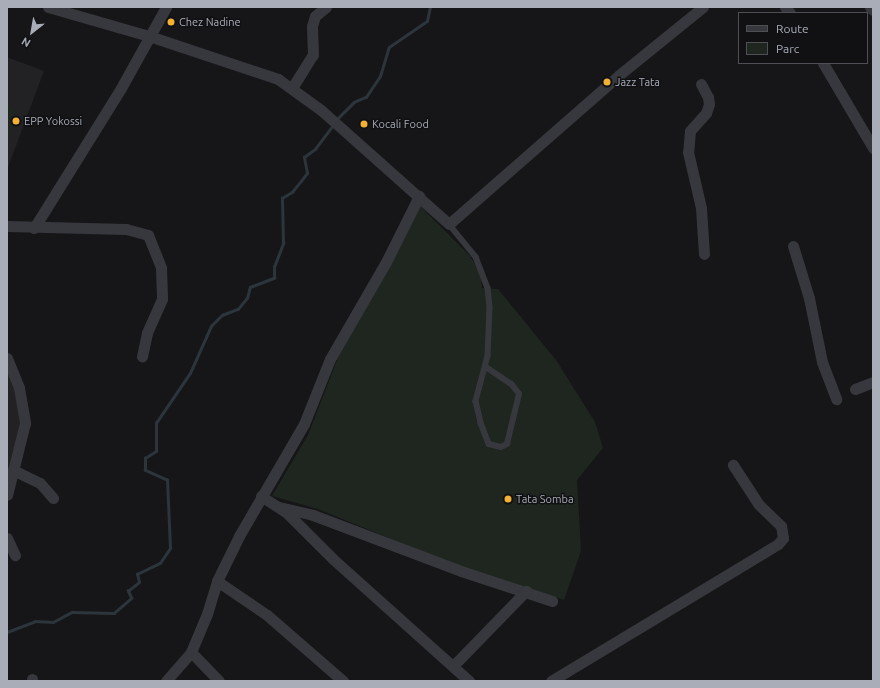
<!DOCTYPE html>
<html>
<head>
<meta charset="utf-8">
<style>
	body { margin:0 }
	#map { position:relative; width:880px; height:688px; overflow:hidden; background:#161618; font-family:Ubuntu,sans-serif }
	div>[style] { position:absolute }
	.built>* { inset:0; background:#222225 }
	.green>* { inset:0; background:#1e261f }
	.stream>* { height:2.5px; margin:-1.25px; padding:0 1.25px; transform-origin:1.25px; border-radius:1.25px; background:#2c353c }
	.service>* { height:5.5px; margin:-2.75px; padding:0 2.75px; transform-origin:2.75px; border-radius:2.75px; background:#37383d }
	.minor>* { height:11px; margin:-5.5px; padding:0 5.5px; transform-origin:5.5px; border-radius:5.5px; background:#37383d }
	.dots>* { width:11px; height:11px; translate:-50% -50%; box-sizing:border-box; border:2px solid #111113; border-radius:50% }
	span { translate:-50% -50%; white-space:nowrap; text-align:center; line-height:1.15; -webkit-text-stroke:3px #111113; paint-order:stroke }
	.poi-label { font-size:11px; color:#a8adb8 }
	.left { translate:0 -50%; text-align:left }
	.frame { position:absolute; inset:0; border:8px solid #a8adb8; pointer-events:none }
	.legend { position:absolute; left:738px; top:12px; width:130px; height:52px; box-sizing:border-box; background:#111113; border:1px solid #4d4f55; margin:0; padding:5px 7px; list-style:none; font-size:12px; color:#a8adb8 }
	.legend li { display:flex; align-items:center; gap:8px; height:20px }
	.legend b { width:20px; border:1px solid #4d4f55 }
	.north { position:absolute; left:12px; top:12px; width:40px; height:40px; -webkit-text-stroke:3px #111113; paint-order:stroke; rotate:211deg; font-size:11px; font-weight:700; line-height:16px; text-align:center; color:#a8adb8 }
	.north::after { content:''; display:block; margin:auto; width:14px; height:18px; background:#a8adb8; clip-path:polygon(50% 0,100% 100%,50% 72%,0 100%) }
</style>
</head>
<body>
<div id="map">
	<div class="built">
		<i style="clip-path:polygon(7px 57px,44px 71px,7px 170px)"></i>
		<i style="clip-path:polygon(7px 363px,25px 432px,7px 482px)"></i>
	</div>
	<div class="green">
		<i style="clip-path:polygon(7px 100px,14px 111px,15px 121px,7px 137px)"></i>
		<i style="clip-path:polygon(420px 206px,470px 256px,480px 272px,482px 288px,498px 289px,556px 360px,595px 422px,603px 448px,577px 480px,581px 551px,564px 600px,455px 565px,318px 509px,272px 496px,308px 435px,343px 345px)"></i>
	</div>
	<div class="stream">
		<i style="left:336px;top:120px;width:25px;rotate:-45deg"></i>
		<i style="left:354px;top:102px;width:13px;rotate:-23deg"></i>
		<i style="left:366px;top:97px;width:25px;rotate:-56deg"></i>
		<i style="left:380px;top:76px;width:30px;rotate:-73deg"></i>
		<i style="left:389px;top:47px;width:46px;rotate:-34.4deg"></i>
		<i style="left:427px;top:21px;width:14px;rotate:-78deg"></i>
		<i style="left:7px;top:632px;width:30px;rotate:-21deg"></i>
		<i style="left:35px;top:621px;width:18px;rotate:3deg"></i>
		<i style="left:53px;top:622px;width:21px;rotate:-28deg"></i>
		<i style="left:72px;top:612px;width:42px;rotate:1.4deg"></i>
		<i style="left:114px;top:613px;width:23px;rotate:-41deg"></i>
		<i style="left:131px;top:598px;width:8px;rotate:-113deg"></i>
		<i style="left:128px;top:591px;width:14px;rotate:-39deg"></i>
		<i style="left:139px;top:582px;width:8px;rotate:-104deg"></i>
		<i style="left:137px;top:574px;width:25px;rotate:-26deg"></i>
		<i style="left:160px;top:563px;width:18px;rotate:-56deg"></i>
		<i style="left:170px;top:548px;width:68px;rotate:-92.5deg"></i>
		<i style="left:167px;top:480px;width:24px;rotate:-156deg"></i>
		<i style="left:145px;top:470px;width:12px;rotate:-90deg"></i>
		<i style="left:145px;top:458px;width:13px;rotate:-32deg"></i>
		<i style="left:156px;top:451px;width:28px;rotate:-90deg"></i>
		<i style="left:156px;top:423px;width:60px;rotate:-55.8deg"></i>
		<i style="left:190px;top:373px;width:51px;rotate:-65.9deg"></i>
		<i style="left:211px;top:326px;width:16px;rotate:-45deg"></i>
		<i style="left:222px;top:315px;width:17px;rotate:-21deg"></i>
		<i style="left:238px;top:309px;width:14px;rotate:-51deg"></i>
		<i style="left:247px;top:298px;width:11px;rotate:-75deg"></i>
		<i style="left:250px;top:287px;width:26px;rotate:-21deg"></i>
		<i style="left:274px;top:278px;width:11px;rotate:-90deg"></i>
		<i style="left:274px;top:267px;width:26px;rotate:-69deg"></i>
		<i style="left:283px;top:243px;width:45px;rotate:-91.3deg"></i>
		<i style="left:282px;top:198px;width:12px;rotate:-31deg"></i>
		<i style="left:292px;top:192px;width:14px;rotate:-51deg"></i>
		<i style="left:301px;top:181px;width:10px;rotate:-53deg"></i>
		<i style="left:307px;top:173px;width:16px;rotate:-101deg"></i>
		<i style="left:304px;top:157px;width:14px;rotate:-36deg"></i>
		<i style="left:315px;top:149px;width:30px;rotate:-53deg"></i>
	</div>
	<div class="service">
		<i style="left:449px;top:224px;width:43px;rotate:50.7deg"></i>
		<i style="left:476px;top:257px;width:33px;rotate:69deg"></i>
		<i style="left:488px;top:288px;width:20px;rotate:84deg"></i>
		<i style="left:490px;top:308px;width:48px;rotate:92.4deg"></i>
		<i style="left:488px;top:356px;width:47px;rotate:104.9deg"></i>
		<i style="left:476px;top:401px;width:23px;rotate:77deg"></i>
		<i style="left:481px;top:423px;width:22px;rotate:69deg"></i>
		<i style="left:489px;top:444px;width:12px;rotate:14deg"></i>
		<i style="left:501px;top:447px;width:7px;rotate:-27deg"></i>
		<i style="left:507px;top:444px;width:51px;rotate:-76.5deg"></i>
		<i style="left:519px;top:394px;width:11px;rotate:-128deg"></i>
		<i style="left:512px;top:385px;width:30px;rotate:-146deg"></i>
	</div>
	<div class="minor">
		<i style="left:48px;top:7px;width:105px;rotate:16deg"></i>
		<i style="left:149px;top:36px;width:136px;rotate:18.4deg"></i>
		<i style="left:278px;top:79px;width:53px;rotate:35.8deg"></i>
		<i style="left:321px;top:110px;width:171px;rotate:41.7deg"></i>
		<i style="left:449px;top:224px;width:226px;rotate:-41.2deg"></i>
		<i style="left:619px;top:75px;width:108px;rotate:-39deg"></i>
		<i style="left:785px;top:7px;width:8px;rotate:50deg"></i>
		<i style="left:870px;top:7px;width:4px;rotate:45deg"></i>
		<i style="left:823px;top:63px;width:99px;rotate:59.5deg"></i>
		<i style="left:701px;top:84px;width:15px;rotate:62deg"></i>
		<i style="left:708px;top:97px;width:7px;rotate:82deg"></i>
		<i style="left:709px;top:104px;width:9px;rotate:108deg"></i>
		<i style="left:706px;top:113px;width:24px;rotate:132deg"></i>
		<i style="left:690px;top:131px;width:21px;rotate:95deg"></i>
		<i style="left:688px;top:152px;width:57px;rotate:76.9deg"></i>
		<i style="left:701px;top:208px;width:46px;rotate:86.3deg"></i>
		<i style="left:292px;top:88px;width:39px;rotate:-58deg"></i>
		<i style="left:313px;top:55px;width:29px;rotate:-92deg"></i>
		<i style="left:312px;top:26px;width:10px;rotate:-73deg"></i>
		<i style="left:315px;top:16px;width:14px;rotate:-39deg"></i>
		<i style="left:7px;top:226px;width:119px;rotate:1.4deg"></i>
		<i style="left:126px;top:229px;width:23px;rotate:15deg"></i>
		<i style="left:148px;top:235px;width:35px;rotate:68deg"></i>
		<i style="left:161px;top:268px;width:31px;rotate:88deg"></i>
		<i style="left:162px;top:299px;width:37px;rotate:114deg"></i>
		<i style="left:147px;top:333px;width:24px;rotate:102deg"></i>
		<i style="left:34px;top:228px;width:165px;rotate:-58.1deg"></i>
		<i style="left:121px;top:88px;width:93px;rotate:-60.9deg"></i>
		<i style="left:793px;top:246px;width:54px;rotate:72.9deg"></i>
		<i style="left:809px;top:298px;width:65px;rotate:78.5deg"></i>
		<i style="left:822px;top:362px;width:40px;rotate:69deg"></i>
		<i style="left:7px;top:358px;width:32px;rotate:68deg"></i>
		<i style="left:19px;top:388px;width:36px;rotate:80deg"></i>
		<i style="left:25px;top:423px;width:74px;rotate:104deg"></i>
		<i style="left:855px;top:389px;width:19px;rotate:-21deg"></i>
		<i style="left:13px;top:470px;width:30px;rotate:26deg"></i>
		<i style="left:40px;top:483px;width:20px;rotate:49deg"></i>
		<i style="left:261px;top:496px;width:31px;rotate:33deg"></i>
		<i style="left:287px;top:513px;width:65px;rotate:45deg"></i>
		<i style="left:333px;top:559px;width:183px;rotate:41.9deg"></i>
		<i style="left:279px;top:507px;width:35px;rotate:13deg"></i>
		<i style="left:313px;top:515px;width:158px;rotate:20.7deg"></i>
		<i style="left:461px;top:571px;width:96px;rotate:18.2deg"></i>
		<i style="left:7px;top:538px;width:19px;rotate:65deg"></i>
		<i style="left:217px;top:581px;width:60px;rotate:34.2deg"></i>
		<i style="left:267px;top:615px;width:101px;rotate:41deg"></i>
		<i style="left:191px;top:652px;width:40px;rotate:46deg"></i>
		<i style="left:453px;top:666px;width:105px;rotate:-45.8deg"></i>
		<i style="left:32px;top:679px;width:2px;rotate:90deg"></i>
		<i style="left:166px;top:681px;width:38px;rotate:-49deg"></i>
		<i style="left:191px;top:652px;width:41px;rotate:-67.2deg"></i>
		<i style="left:207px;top:614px;width:34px;rotate:-73deg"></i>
		<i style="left:217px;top:581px;width:50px;rotate:-63.9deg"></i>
		<i style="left:239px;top:536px;width:129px;rotate:-59.9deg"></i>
		<i style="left:304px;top:424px;width:70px;rotate:-68.2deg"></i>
		<i style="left:330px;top:359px;width:112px;rotate:-60deg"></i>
		<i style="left:386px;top:262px;width:74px;rotate:-63.4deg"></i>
		<i style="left:551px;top:681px;width:265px;rotate:-31.1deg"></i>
		<i style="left:778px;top:544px;width:8px;rotate:-50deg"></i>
		<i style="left:783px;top:538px;width:12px;rotate:-99deg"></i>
		<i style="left:781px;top:526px;width:30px;rotate:-136deg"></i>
		<i style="left:759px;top:505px;width:48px;rotate:-123deg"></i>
	</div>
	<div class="dots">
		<i style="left:171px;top:22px;background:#f2b134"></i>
		<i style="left:607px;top:82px;background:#f2b134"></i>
		<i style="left:16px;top:121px;background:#f2b134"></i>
		<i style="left:364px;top:124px;background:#f2b134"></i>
		<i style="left:508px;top:499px;background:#f2b134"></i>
	</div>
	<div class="poi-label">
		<span class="left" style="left:179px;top:22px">Chez Nadine</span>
		<span class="left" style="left:615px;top:82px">Jazz Tata</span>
		<span class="left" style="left:24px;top:121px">EPP Yokossi</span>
		<span class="left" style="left:372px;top:124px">Kocali Food</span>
		<span class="left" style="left:516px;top:499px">Tata Somba</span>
	</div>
	<div class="frame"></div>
	<ul class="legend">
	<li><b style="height:5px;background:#37383d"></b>Route</li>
	<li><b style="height:11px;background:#1e261f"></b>Parc</li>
	</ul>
	<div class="north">N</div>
</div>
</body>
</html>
